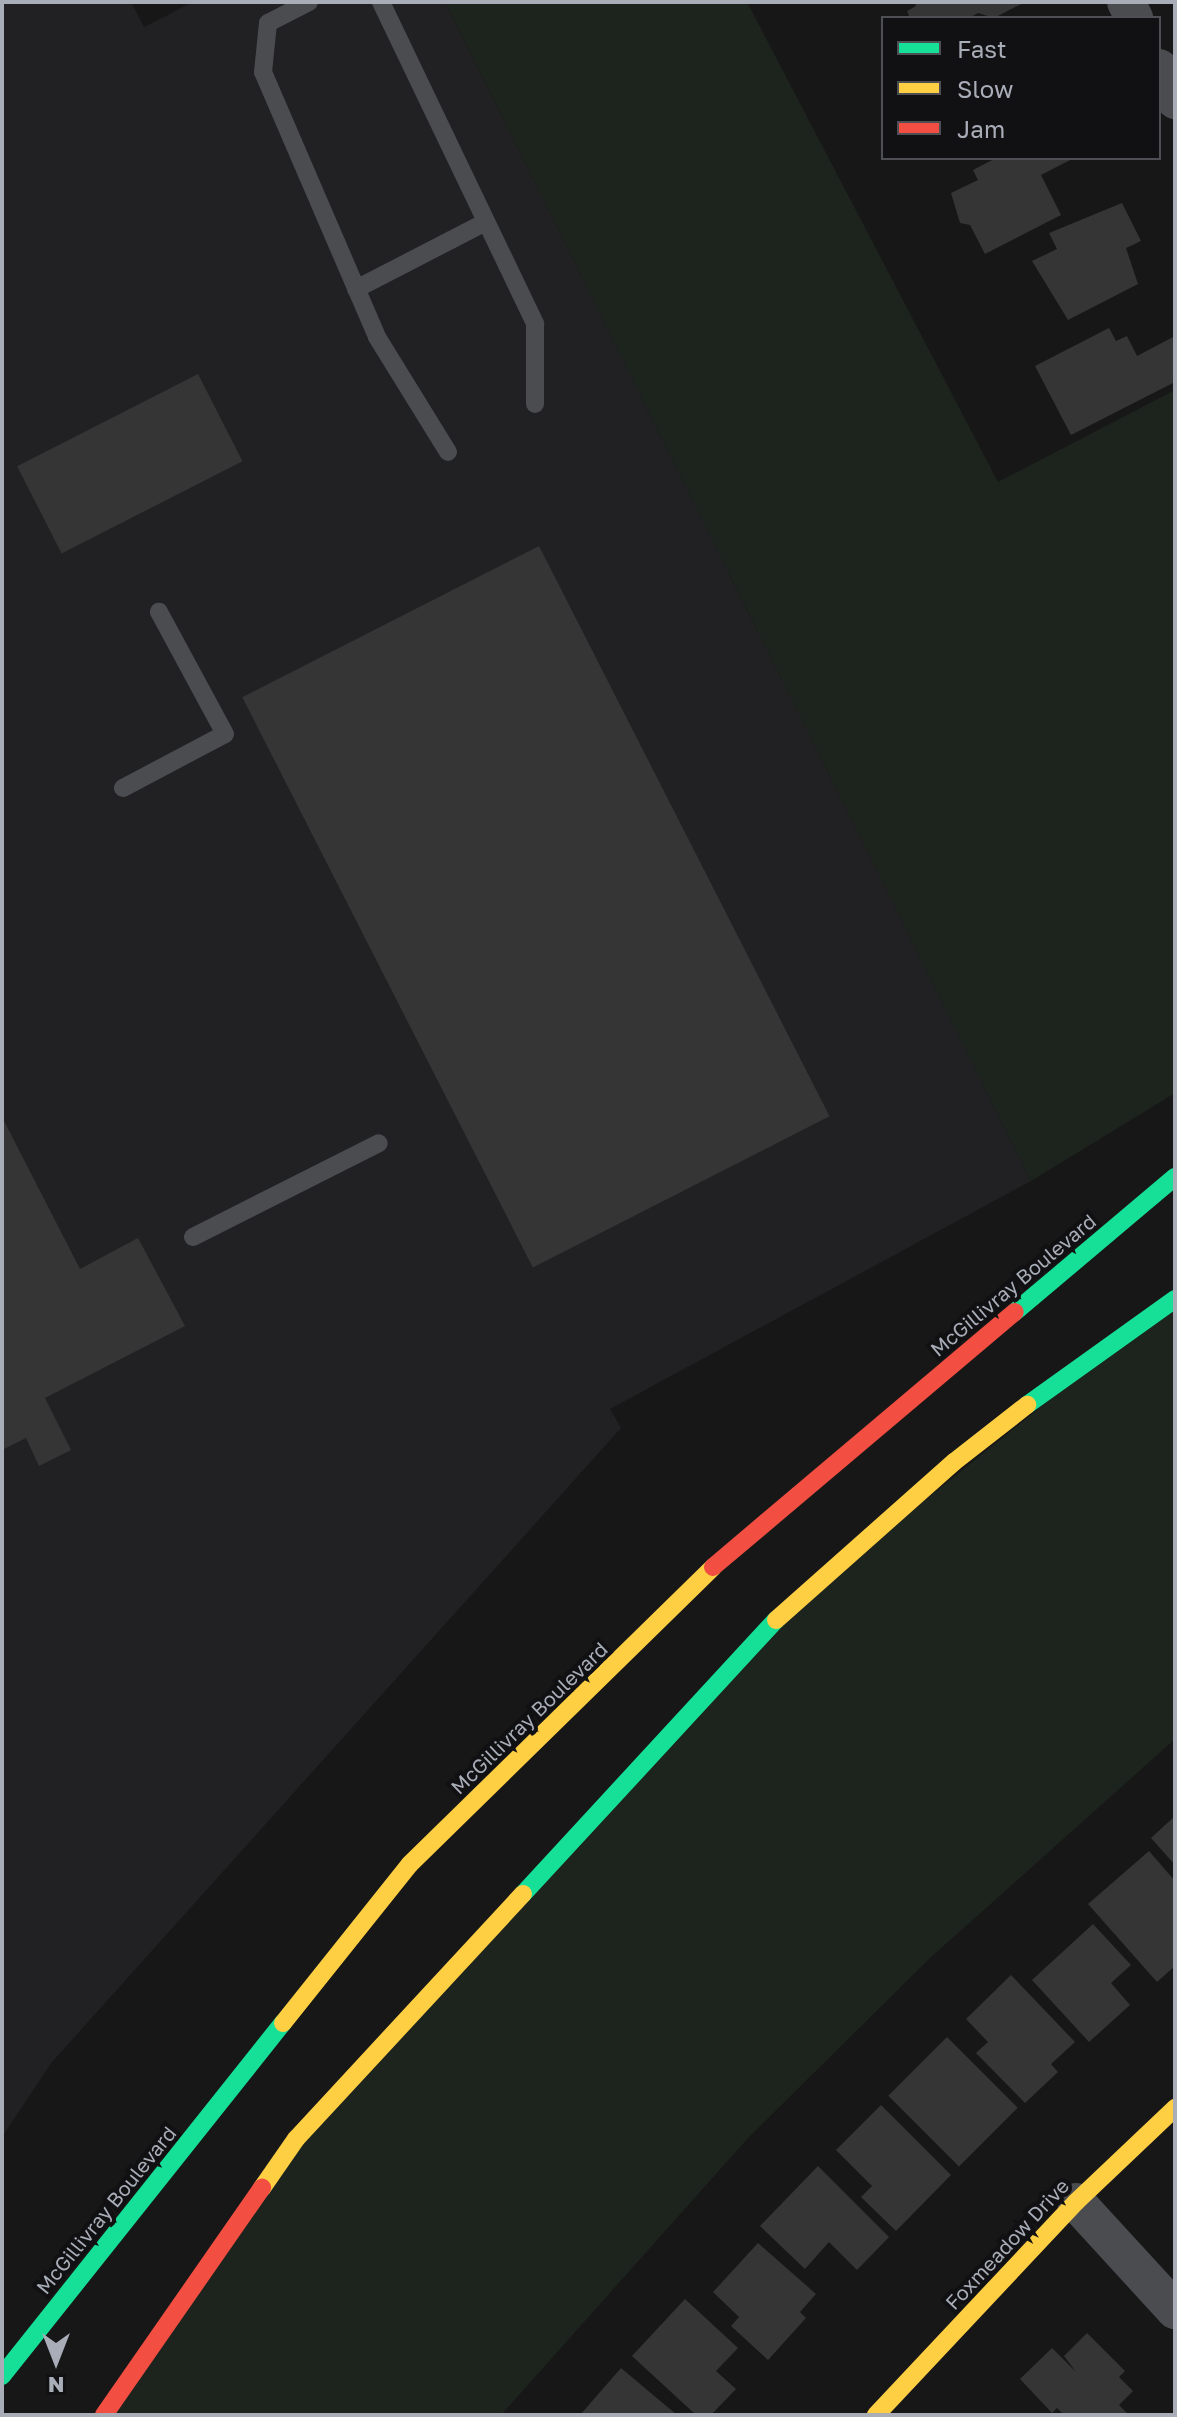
<!DOCTYPE html>
<html>
<head>
<meta charset="utf-8">
<style>
	body { margin:0 }
	#map { position:relative; width:1177px; height:2417px; overflow:hidden; background:#171717; font-family:"Golos Text",sans-serif }
	div>[style] { position:absolute }
	.built>* { inset:0; background:#212123 }
	.green>* { inset:0; background:#1d241e }
	.building>* { inset:0; background:#353536; transform-origin:0 0 }
	.lane>* { height:18px; margin:-9px; padding:0 9px; transform-origin:9px; border-radius:9px; background:#4b4c50 }
	.street>* { height:38px; margin:-19px; padding:0 19px; transform-origin:19px; border-radius:19px; background:#4b4c50 }
	.fast>* { height:18px; margin:-9px; padding:0 9px; transform-origin:9px; border-radius:9px; background:#16e098 }
	.slow>* { height:18px; margin:-9px; padding:0 9px; transform-origin:9px; border-radius:9px; background:#ffcf43 }
	.jam>* { height:18px; margin:-9px; padding:0 9px; transform-origin:9px; border-radius:9px; background:#f24e42 }
	span { translate:-50% -50%; white-space:nowrap; text-align:center; line-height:1.15; -webkit-text-stroke:8px #111113; paint-order:stroke }
	.street-label { font-size:20px; color:#a8adb8 }
	.frame { position:absolute; inset:0; border:4px solid #a8adb8; pointer-events:none }
	.legend { position:absolute; left:881px; top:16px; width:280px; height:144px; box-sizing:border-box; background:#111113; border:2px solid #4d4f55; margin:0; padding:10px 14px; list-style:none; font-size:24px; color:#a8adb8 }
	.legend li { display:flex; align-items:center; gap:16px; height:40px }
	.legend b { width:40px; border:2px solid #4d4f55 }
	.north { position:absolute; left:16px; top:2321px; width:80px; height:80px; -webkit-text-stroke:6px #111113; paint-order:stroke; rotate:180deg; font-size:22px; font-weight:700; line-height:32px; text-align:center; color:#a8adb8 }
	.north::after { content:''; display:block; margin:auto; width:28px; height:36px; background:#a8adb8; clip-path:polygon(50% 0,100% 100%,50% 72%,0 100%) }
</style>
</head>
<body>
<div id="map">
	<div class="built">
		<i style="clip-path:polygon(2px 2px,131px 2px,144px 27px,193px 2px,445px 2px,1031px 1181px,610px 1409px,621px 1428px,52px 2062px,2px 2137px)"></i>
	</div>
	<div class="green">
		<i style="clip-path:polygon(445px 2px,747px 2px,998px 482px,1175px 390px,1175px 1093px,1031px 1181px)"></i>
		<i style="clip-path:polygon(1175px 1299px,1175px 1739px,929px 1959px,748px 2138px,501px 2415px,104px 2415px,296px 2139px,776px 1620px)"></i>
	</div>
	<div class="building">
		<i style="clip-path:polygon(914px 2px,1025px 2px,994px 18px,978px 13px,969px 18px,910px 18px,907px 11px,916px 6px)"></i>
		<i style="clip-path:polygon(996px 158px,1074px 158px,1041px 175px,1061px 215px,985px 254px,970px 225px,960px 223px,951px 193px,978px 180px,973px 170px)"></i>
		<i style="clip-path:polygon(1122px 203px,1141px 241px,1126px 248px,1138px 284px,1068px 320px,1032px 261px,1057px 249px,1049px 233px)"></i>
		<i style="clip-path:polygon(1109px 328px,1116px 341px,1127px 336px,1137px 356px,1175px 336px,1175px 382px,1071px 435px,1035px 366px)"></i>
		<i style="left:198px;top:374px;width:98px;height:203px;rotate:63deg"></i>
		<i style="left:539px;top:546px;width:640px;height:333px;rotate:63deg"></i>
		<i style="clip-path:polygon(2px 1117px,80px 1269px,138px 1238px,185px 1326px,45px 1398px,71px 1450px,39px 1466px,26px 1438px,2px 1450px)"></i>
		<i style="clip-path:polygon(1175px 1816px,1175px 1865px,1151px 1838px)"></i>
		<i style="clip-path:polygon(1149px 1851px,1175px 1881px,1175px 1966px,1157px 1982px,1088px 1904px)"></i>
		<i style="clip-path:polygon(1093px 1924px,1131px 1965px,1111px 1983px,1130px 2005px,1089px 2042px,1032px 1980px)"></i>
		<i style="clip-path:polygon(1011px 1975px,1075px 2042px,1051px 2064px,1058px 2072px,1025px 2103px,976px 2053px,988px 2042px,966px 2019px)"></i>
		<i style="left:947px;top:2037px;width:100px;height:83px;rotate:45deg"></i>
		<i style="clip-path:polygon(881px 2105px,951px 2175px,896px 2231px,861px 2197px,872px 2186px,836px 2150px)"></i>
		<i style="clip-path:polygon(818px 2166px,889px 2237px,857px 2270px,829px 2242px,805px 2269px,760px 2226px)"></i>
		<i style="clip-path:polygon(758px 2243px,816px 2294px,800px 2312px,806px 2318px,768px 2360px,731px 2326px,739px 2317px,713px 2292px)"></i>
		<i style="clip-path:polygon(685px 2299px,738px 2348px,716px 2371px,736px 2389px,711px 2415px,696px 2415px,632px 2356px)"></i>
		<i style="clip-path:polygon(1087px 2333px,1125px 2371px,1119px 2377px,1133px 2391px,1119px 2405px,1129px 2415px,1064px 2415px,1057px 2408px,1052px 2413px,1020px 2379px,1052px 2348px,1076px 2372px,1064px 2356px)"></i>
		<i style="clip-path:polygon(621px 2368px,677px 2415px,580px 2415px)"></i>
	</div>
	<div class="lane">
		<i style="left:309px;top:2px;width:46px;rotate:152.9deg"></i>
		<i style="left:268px;top:23px;width:49px;rotate:95.8deg"></i>
		<i style="left:263px;top:72px;width:288px;rotate:66.7deg"></i>
		<i style="left:377px;top:337px;width:135px;rotate:58.3deg"></i>
		<i style="left:381px;top:2px;width:357px;rotate:64.4deg"></i>
		<i style="left:535px;top:324px;width:80px;rotate:90deg"></i>
		<i style="left:356px;top:289px;width:146px;rotate:-27.3deg"></i>
		<i style="left:123px;top:788px;width:115px;rotate:-27.9deg"></i>
		<i style="left:225px;top:734px;width:139px;rotate:-118.4deg"></i>
		<i style="left:193px;top:1237px;width:208px;rotate:-26.8deg"></i>
	</div>
	<div class="street">
		<i style="left:1126px;top:2px;width:18px;rotate:63deg"></i>
		<i style="left:1159px;top:68px;width:36px;rotate:63deg"></i>
		<i style="left:1076px;top:2202px;width:147px;rotate:47.5deg"></i>
	</div>
	<div class="fast">
		<i style="left:1015px;top:1312px;width:209px;rotate:-40.2deg"></i>
		<i style="left:1027px;top:1405px;width:182px;rotate:-35.6deg"></i>
		<i style="left:523px;top:1894px;width:373px;rotate:-47.3deg"></i>
		<i style="left:2px;top:2376px;width:451px;rotate:-51.5deg"></i>
	</div>
	<div class="slow">
		<i style="left:776px;top:1620px;width:238px;rotate:-41.6deg"></i>
		<i style="left:954px;top:1462px;width:93px;rotate:-38deg"></i>
		<i style="left:283px;top:2023px;width:203px;rotate:-51.4deg"></i>
		<i style="left:410px;top:1864px;width:424px;rotate:-44.4deg"></i>
		<i style="left:262px;top:2188px;width:60px;rotate:-55.2deg"></i>
		<i style="left:296px;top:2139px;width:334px;rotate:-47.2deg"></i>
		<i style="left:876px;top:2415px;width:292px;rotate:-46.8deg"></i>
		<i style="left:1076px;top:2202px;width:137px;rotate:-43.5deg"></i>
	</div>
	<div class="jam">
		<i style="left:713px;top:1567px;width:395px;rotate:-40.2deg"></i>
		<i style="left:104px;top:2415px;width:277px;rotate:-55.2deg"></i>
	</div>
	<div class="street-label">
		<span style="left:1013px;top:1285px;rotate:-40deg">McGillivray Boulevard</span>
		<span style="left:529px;top:1718px;rotate:-44deg">McGillivray Boulevard</span>
		<span style="left:106px;top:2210px;rotate:-51deg">McGillivray Boulevard</span>
		<span style="left:1007px;top:2244px;rotate:-47deg">Foxmeadow Drive</span>
	</div>
	<div class="frame"></div>
	<ul class="legend">
	<li><b style="height:10px;background:#16e098"></b>Fast</li>
	<li><b style="height:10px;background:#ffcf43"></b>Slow</li>
	<li><b style="height:10px;background:#f24e42"></b>Jam</li>
	</ul>
	<div class="north">N</div>
</div>
</body>
</html>
